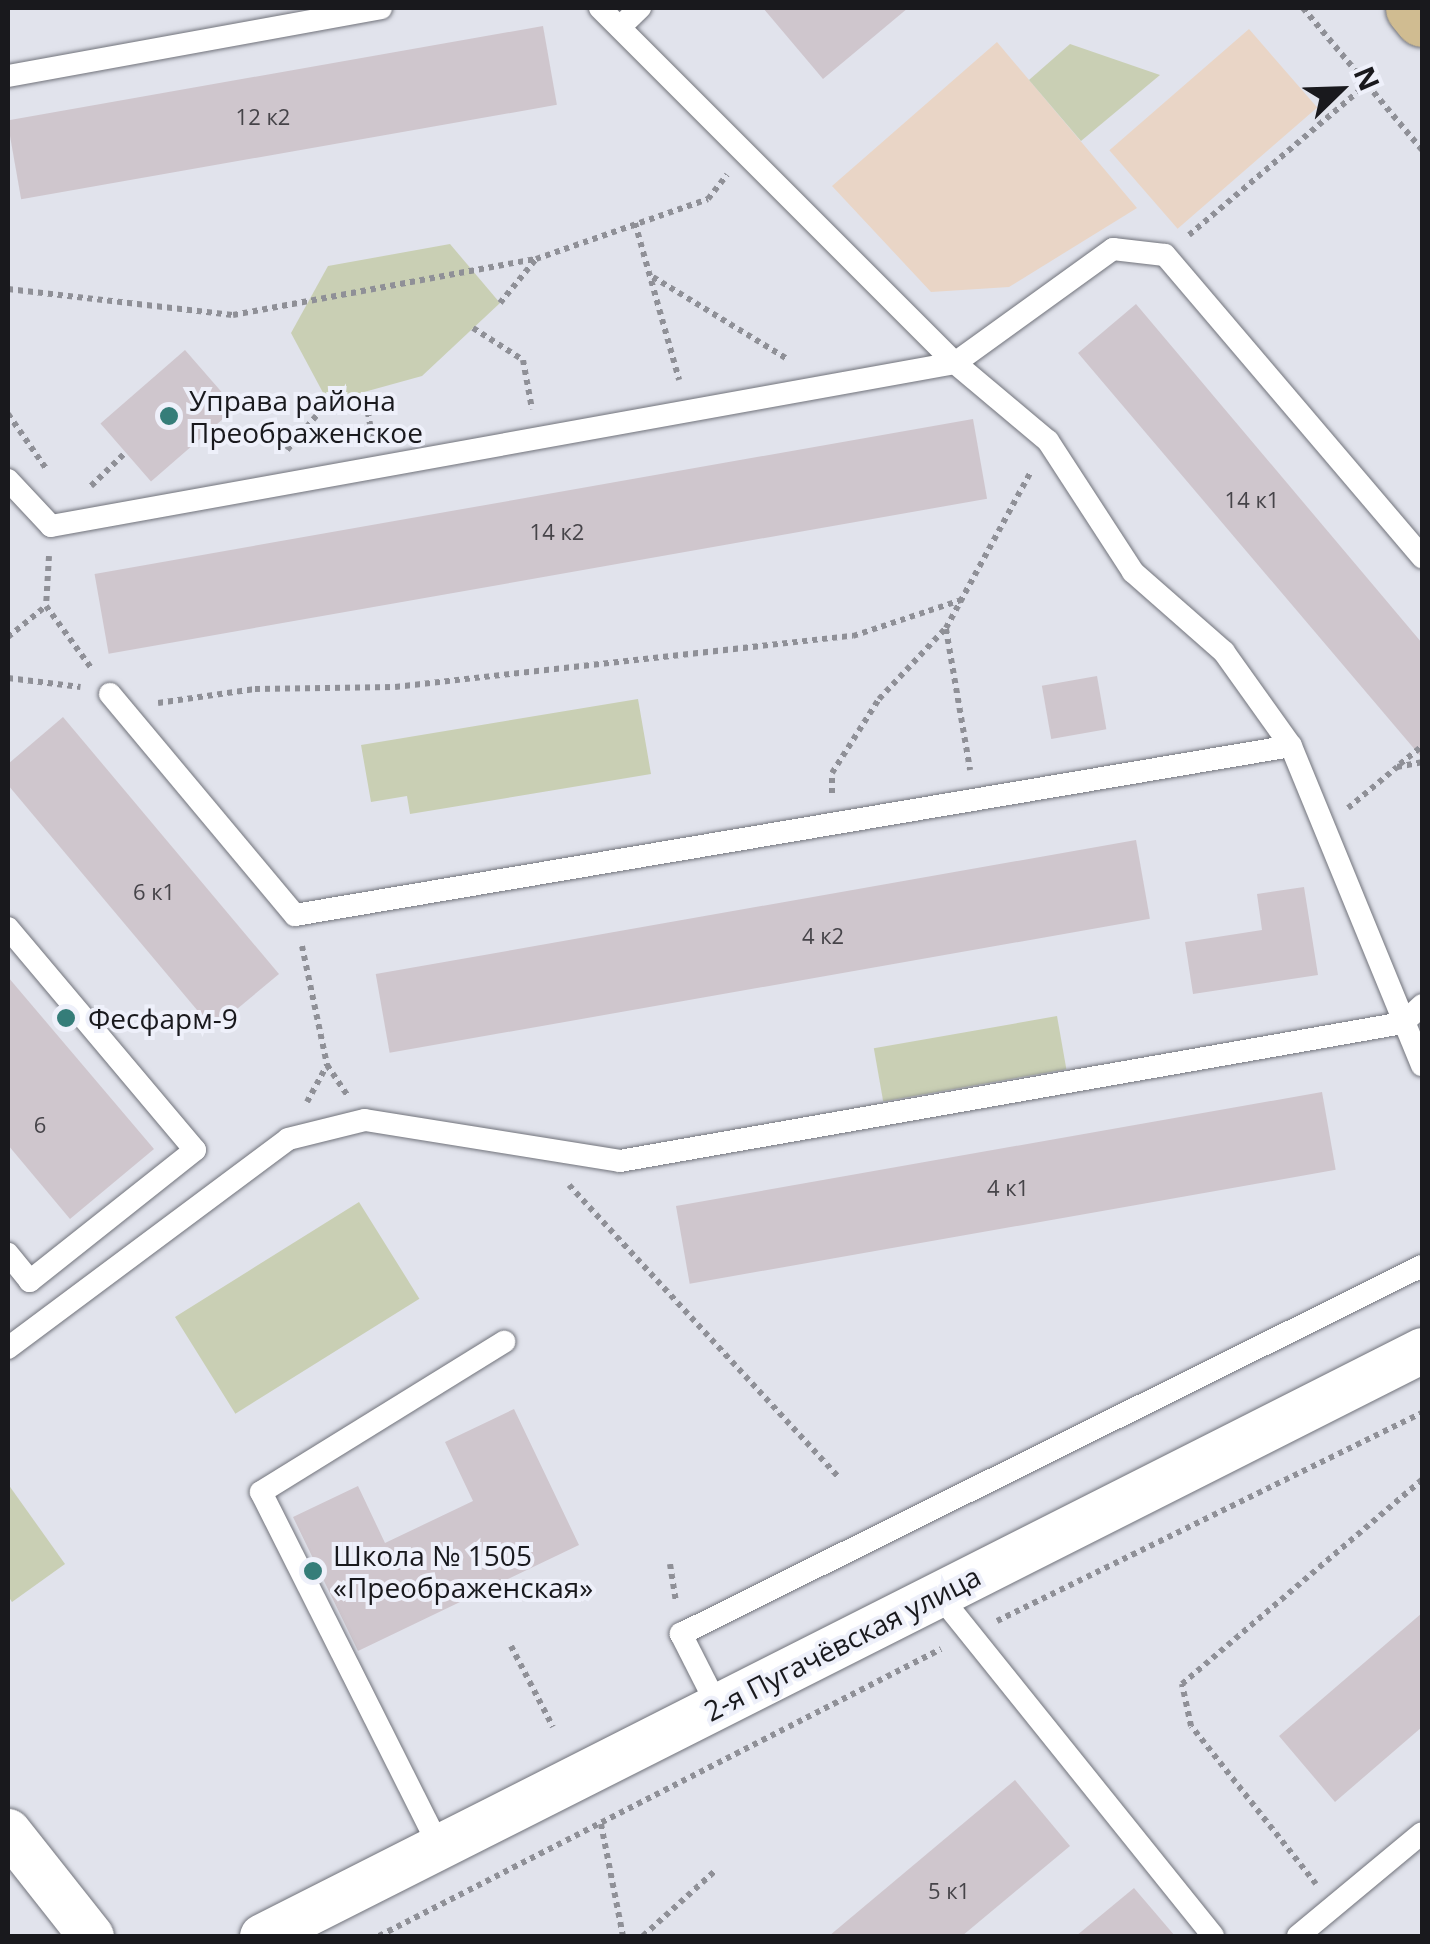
<!DOCTYPE html>
<html>
<head>
<meta charset="utf-8">
<style>
	body { margin:0 }
	#map { position:relative; width:1430px; height:1944px; overflow:hidden; background:#e1e3ec; font-family:"Open Sans",sans-serif }
	div>[style] { position:absolute }
	.industrial>* { inset:0; background:#e9d5c6; transform-origin:0 0 }
	.green>* { inset:0; background:#c9cfb4; transform-origin:0 0 }
	.building>* { inset:0; background:#cfc6cd; transform-origin:0 0 }
	.path>* { height:6px; margin-top:-3px; transform-origin:0; background:repeating-linear-gradient(90deg,#8f9097 0 5px,transparent 0 10px) }
	.roads { filter:drop-shadow(0 0 2px #71737b) drop-shadow(0 0 2px #71737b) }
	.service>* { height:22px; margin:-11px; padding:0 11px; transform-origin:11px; border-radius:11px; background:#fff }
	.minor>* { height:45px; margin:-22.5px; padding:0 22.5px; transform-origin:22.5px; border-radius:22.5px; background:#fff }
	.primary>* { height:55px; margin:-27.5px; padding:0 27.5px; transform-origin:27.5px; border-radius:27.5px; background:#d0bc91 }
	.dots>* { width:28px; height:28px; translate:-50% -50%; box-sizing:border-box; border:5px solid #eef0fa; border-radius:50% }
	span { translate:-50% -50%; white-space:nowrap; text-align:center; line-height:1.15; -webkit-text-stroke:8px #eef0fa; paint-order:stroke }
	.number-label { font-size:22px; color:#464449 }
	.number-label span { -webkit-text-stroke-width:0 }
	.poi-label { font-size:28px; color:#19191d }
	.left { translate:0 -50%; text-align:left }
	.street-label { font-size:28px; color:#19191d }
	.frame { position:absolute; inset:0; border:10px solid #19191d; pointer-events:none }
	.north { position:absolute; left:1290px; top:40px; width:100px; height:100px; -webkit-text-stroke:8px #eef0fa; paint-order:stroke; rotate:67deg; font-size:28px; font-weight:700; line-height:40px; text-align:center; color:#19191d }
	.north::after { content:''; display:block; margin:auto; width:35px; height:45px; background:#19191d; clip-path:polygon(50% 0,100% 100%,50% 72%,0 100%) }
</style>
</head>
<body>
<div id="map">
	<div class="industrial">
		<i style="left:1249px;top:29px;width:104px;height:185px;rotate:49deg"></i>
		<i style="clip-path:polygon(997px 42px,1137px 208px,1009px 287px,931px 292px,832px 186px)"></i>
	</div>
	<div class="green">
		<i style="clip-path:polygon(1070px 44px,1160px 75px,1081px 141px,1029px 80px)"></i>
		<i style="clip-path:polygon(450px 244px,500px 303px,422px 376px,328px 402px,291px 333px,328px 266px)"></i>
		<i style="clip-path:polygon(638px 699px,651px 774px,410px 814px,407px 796px,371px 802px,361px 745px)"></i>
		<i style="left:1057px;top:1016px;width:54px;height:186px;rotate:80deg"></i>
		<i style="left:359px;top:1202px;width:114px;height:217px;rotate:58deg"></i>
		<i style="clip-path:polygon(8px 1484px,65px 1564px,12px 1602px,8px 1596px)"></i>
	</div>
	<div class="building">
		<i style="clip-path:polygon(763px 8px,908px 8px,823px 79px)"></i>
		<i style="left:543px;top:26px;width:80px;height:544px;rotate:80deg"></i>
		<i style="clip-path:polygon(1136px 304px,1422px 643px,1422px 758px,1078px 353px)"></i>
		<i style="left:185px;top:350px;width:77px;height:112px;rotate:49deg"></i>
		<i style="left:973px;top:419px;width:81px;height:892px;rotate:80deg"></i>
		<i style="left:1097px;top:676px;width:54px;height:56px;rotate:80deg"></i>
		<i style="clip-path:polygon(63px 717px,279px 974px,213px 1029px,8px 785px,8px 764px)"></i>
		<i style="left:1136px;top:840px;width:80px;height:772px;rotate:80deg"></i>
		<i style="clip-path:polygon(1304px 887px,1318px 975px,1193px 994px,1185px 942px,1262px 930px,1257px 894px)"></i>
		<i style="clip-path:polygon(8px 977px,154px 1149px,70px 1219px,8px 1145px)"></i>
		<i style="left:1322px;top:1092px;width:79px;height:656px;rotate:80deg"></i>
		<i style="clip-path:polygon(514px 1409px,579px 1545px,358px 1651px,293px 1517px,358px 1486px,385px 1543px,473px 1501px,445px 1442px)"></i>
		<i style="clip-path:polygon(1422px 1613px,1422px 1727px,1335px 1802px,1279px 1736px)"></i>
		<i style="clip-path:polygon(1015px 1780px,1070px 1846px,962px 1936px,829px 1936px)"></i>
		<i style="clip-path:polygon(1134px 1888px,1175px 1936px,1076px 1936px)"></i>
	</div>
	<div class="path">
		<i style="left:1303px;top:8px;width:185px;rotate:50deg"></i>
		<i style="left:635px;top:223px;width:163px;rotate:74.3deg"></i>
		<i style="left:1189px;top:235px;width:233px;rotate:-40.3deg"></i>
		<i style="left:653px;top:277px;width:159px;rotate:31.4deg"></i>
		<i style="left:8px;top:289px;width:226px;rotate:6.6deg"></i>
		<i style="left:233px;top:315px;width:308px;rotate:-10.5deg"></i>
		<i style="left:500px;top:303px;width:57px;rotate:-50.7deg"></i>
		<i style="left:536px;top:259px;width:182px;rotate:-19.2deg"></i>
		<i style="left:708px;top:199px;width:31px;rotate:-52deg"></i>
		<i style="left:473px;top:328px;width:59px;rotate:32.6deg"></i>
		<i style="left:523px;top:360px;width:50px;rotate:79.6deg"></i>
		<i style="left:364px;top:392px;width:49px;rotate:79.4deg"></i>
		<i style="left:8px;top:414px;width:68px;rotate:55.1deg"></i>
		<i style="left:287px;top:450px;width:63px;rotate:-49.5deg"></i>
		<i style="left:91px;top:486px;width:49px;rotate:-44.2deg"></i>
		<i style="left:49px;top:556px;width:50px;rotate:93.4deg"></i>
		<i style="left:46px;top:606px;width:78px;rotate:53.9deg"></i>
		<i style="left:946px;top:629px;width:143px;rotate:80.3deg"></i>
		<i style="left:8px;top:637px;width:49px;rotate:-39.2deg"></i>
		<i style="left:8px;top:678px;width:73px;rotate:7.1deg"></i>
		<i style="left:158px;top:703px;width:98px;rotate:-8.2deg"></i>
		<i style="left:255px;top:689px;width:140px;rotate:-0.8deg"></i>
		<i style="left:395px;top:687px;width:461px;rotate:-6.4deg"></i>
		<i style="left:853px;top:636px;width:114px;rotate:-18.4deg"></i>
		<i style="left:1400px;top:764px;width:28px;rotate:-39deg"></i>
		<i style="left:832px;top:793px;width:20px;rotate:-90deg"></i>
		<i style="left:832px;top:773px;width:88px;rotate:-57.6deg"></i>
		<i style="left:879px;top:699px;width:98px;rotate:-46.7deg"></i>
		<i style="left:946px;top:628px;width:176px;rotate:-61.5deg"></i>
		<i style="left:1348px;top:808px;width:64px;rotate:-39.9deg"></i>
		<i style="left:1397px;top:767px;width:25px;rotate:-11deg"></i>
		<i style="left:302px;top:946px;width:122px;rotate:78.1deg"></i>
		<i style="left:327px;top:1065px;width:36px;rotate:56deg"></i>
		<i style="left:307px;top:1102px;width:42px;rotate:-61.6deg"></i>
		<i style="left:569px;top:1185px;width:398px;rotate:47.3deg"></i>
		<i style="left:670px;top:1564px;width:39px;rotate:81deg"></i>
		<i style="left:997px;top:1621px;width:473px;rotate:-26.1deg"></i>
		<i style="left:511px;top:1646px;width:91px;rotate:62.6deg"></i>
		<i style="left:601px;top:1824px;width:114px;rotate:78.9deg"></i>
		<i style="left:1316px;top:1884px;width:201px;rotate:-128.3deg"></i>
		<i style="left:1191px;top:1726px;width:43px;rotate:-102.1deg"></i>
		<i style="left:1182px;top:1684px;width:315px;rotate:-40.4deg"></i>
		<i style="left:379px;top:1936px;width:631px;rotate:-27.05deg"></i>
		<i style="left:643px;top:1936px;width:98px;rotate:-42.1deg"></i>
	</div>
	<div class="roads">
		<div class="service">
			<i style="left:600px;top:8px;width:502px;rotate:45deg"></i>
			<i style="left:955px;top:363px;width:121px;rotate:40deg"></i>
			<i style="left:1048px;top:441px;width:156px;rotate:57deg"></i>
			<i style="left:1133px;top:572px;width:121px;rotate:41.3deg"></i>
			<i style="left:1224px;top:652px;width:115px;rotate:54.5deg"></i>
			<i style="left:1291px;top:746px;width:345px;rotate:67.7deg"></i>
			<i style="left:620px;top:27px;width:28px;rotate:-44deg"></i>
			<i style="left:8px;top:76px;width:379px;rotate:-10.3deg"></i>
			<i style="left:8px;top:480px;width:63px;rotate:46.9deg"></i>
			<i style="left:51px;top:526px;width:919px;rotate:-10.22deg"></i>
			<i style="left:955px;top:363px;width:195px;rotate:-35.8deg"></i>
			<i style="left:1113px;top:249px;width:52px;rotate:6.6deg"></i>
			<i style="left:1165px;top:255px;width:397px;rotate:49.6deg"></i>
			<i style="left:110px;top:694px;width:288px;rotate:50.1deg"></i>
			<i style="left:295px;top:915px;width:1010px;rotate:-9.63deg"></i>
			<i style="left:8px;top:928px;width:290px;rotate:49.9deg"></i>
			<i style="left:195px;top:1150px;width:211px;rotate:141.6deg"></i>
			<i style="left:30px;top:1281px;width:35px;rotate:-129deg"></i>
			<i style="left:8px;top:1348px;width:349px;rotate:-36.7deg"></i>
			<i style="left:288px;top:1139px;width:79px;rotate:-13.9deg"></i>
			<i style="left:365px;top:1120px;width:258px;rotate:9.1deg"></i>
			<i style="left:620px;top:1161px;width:795px;rotate:-10deg"></i>
			<i style="left:1403px;top:1023px;width:26px;rotate:-43deg"></i>
			<i style="left:939px;top:1595px;width:437px;rotate:51.2deg"></i>
			<i style="left:717px;top:1705px;width:80px;rotate:-116.9deg"></i>
			<i style="left:681px;top:1634px;width:827px;rotate:-26.41deg"></i>
			<i style="left:439px;top:1846px;width:396px;rotate:-116.7deg"></i>
			<i style="left:261px;top:1492px;width:286px;rotate:-31.7deg"></i>
			<i style="left:1298px;top:1936px;width:161px;rotate:-39.7deg"></i>
		</div>
		<div class="minor">
			<i style="left:8px;top:1831px;width:134px;rotate:51.7deg"></i>
			<i style="left:262px;top:1936px;width:1300px;rotate:-26.8deg"></i>
		</div>
		<div class="primary">
			<i style="left:1413px;top:8px;width:14px;rotate:51deg"></i>
		</div>
	</div>
	<div class="dots">
		<i style="left:169px;top:416px;background:#357d79"></i>
		<i style="left:66px;top:1018px;background:#357d79"></i>
		<i style="left:313px;top:1571px;background:#357d79"></i>
	</div>
	<div class="number-label">
		<span style="left:263px;top:117px">12 к2</span>
		<span style="left:1252px;top:500px">14 к1</span>
		<span style="left:557px;top:532px">14 к2</span>
		<span style="left:154px;top:892px">6 к1</span>
		<span style="left:823px;top:936px">4 к2</span>
		<span style="left:40px;top:1125px">6</span>
		<span style="left:1008px;top:1188px">4 к1</span>
		<span style="left:949px;top:1891px">5 к1</span>
	</div>
	<div class="poi-label">
		<span class="left" style="left:189px;top:416px">Управа района<br>Преображенское</span>
		<span class="left" style="left:88px;top:1018px">Фесфарм-9</span>
		<span class="left" style="left:333px;top:1571px">Школа № 1505<br>«Преображенская»</span>
	</div>
	<div class="street-label">
		<span style="left:842px;top:1643px;rotate:-27deg">2-я Пугачёвская улица</span>
	</div>
	<div class="frame"></div>
	<div class="north">N</div>
</div>
</body>
</html>
